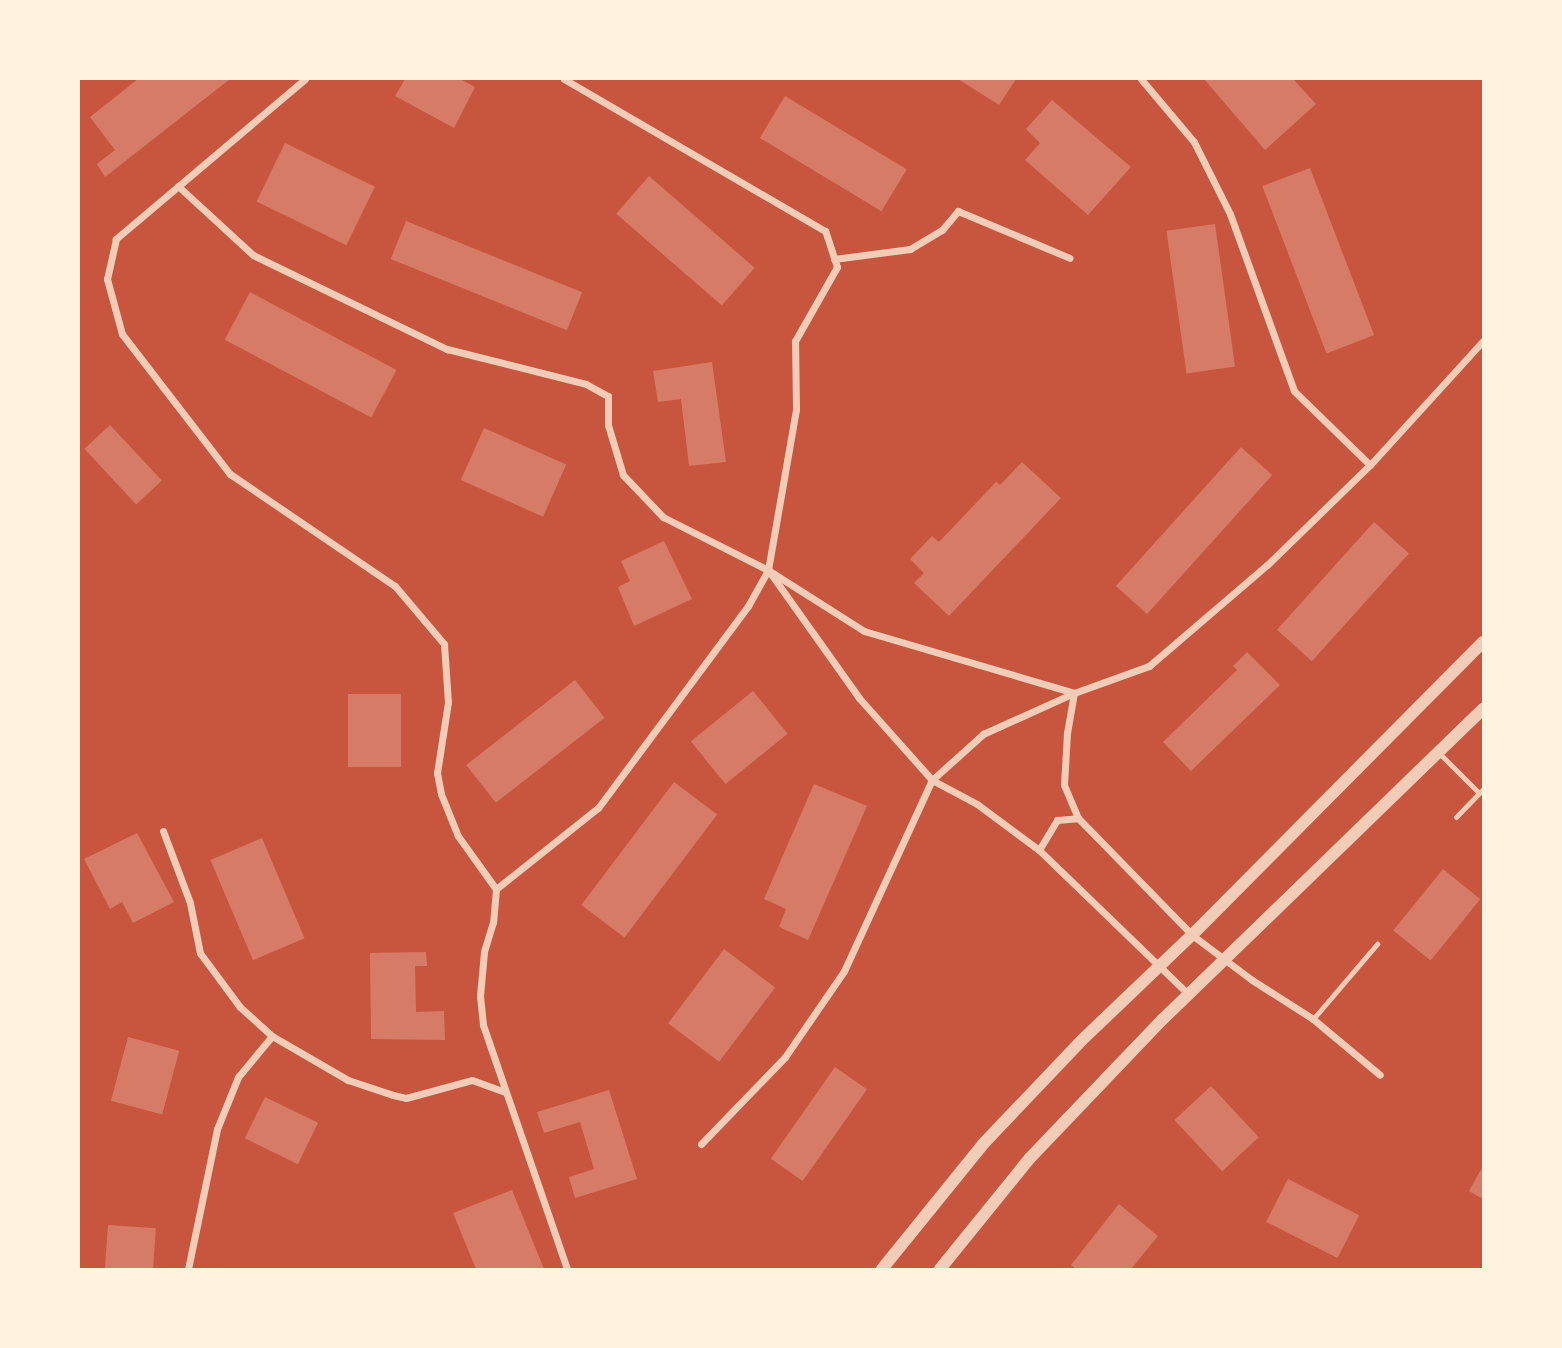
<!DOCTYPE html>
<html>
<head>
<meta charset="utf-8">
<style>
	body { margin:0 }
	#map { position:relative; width:1562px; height:1348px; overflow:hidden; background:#c8553d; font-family:Cabin,sans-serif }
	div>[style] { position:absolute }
	.building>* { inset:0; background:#d67c66; transform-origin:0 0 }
	.service>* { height:5px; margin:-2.5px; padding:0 2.5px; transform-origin:2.5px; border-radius:2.5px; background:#f1ccb7 }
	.minor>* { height:7px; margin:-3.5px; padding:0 3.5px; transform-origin:3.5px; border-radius:3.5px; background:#f1ccb7 }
	.tertiary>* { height:12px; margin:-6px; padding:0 6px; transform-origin:6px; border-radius:6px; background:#f1ccb7 }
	span { translate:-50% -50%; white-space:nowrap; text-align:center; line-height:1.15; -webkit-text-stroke:6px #fff3e0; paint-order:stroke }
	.frame { position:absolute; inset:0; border:80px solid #fff3e0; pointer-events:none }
</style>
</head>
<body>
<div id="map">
	<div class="building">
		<i style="clip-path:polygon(138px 79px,230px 79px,105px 177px,97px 164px,115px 150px,90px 117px)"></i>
		<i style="clip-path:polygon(405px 79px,460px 79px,475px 87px,454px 128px,395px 96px)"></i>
		<i style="clip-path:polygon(958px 79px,1016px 79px,999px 105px)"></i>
		<i style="clip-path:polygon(1204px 79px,1293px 79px,1316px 104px,1265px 150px)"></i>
		<i style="left:785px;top:96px;width:142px;height:49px;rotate:31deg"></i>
		<i style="clip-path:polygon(1052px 100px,1131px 167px,1088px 215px,1025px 160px,1040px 143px,1026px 129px)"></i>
		<i style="left:285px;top:143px;width:100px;height:65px;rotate:26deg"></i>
		<i style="left:1310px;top:168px;width:179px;height:51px;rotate:69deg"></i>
		<i style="left:649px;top:176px;width:140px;height:50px;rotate:41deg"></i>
		<i style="left:406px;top:221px;width:190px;height:41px;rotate:22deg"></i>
		<i style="left:1215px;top:224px;width:144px;height:49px;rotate:82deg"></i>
		<i style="left:250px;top:292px;width:166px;height:54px;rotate:28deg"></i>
		<i style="clip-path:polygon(712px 362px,726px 462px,689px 466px,681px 399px,658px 402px,653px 371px)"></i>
		<i style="left:110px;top:425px;width:76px;height:35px;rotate:47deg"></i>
		<i style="left:484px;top:428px;width:90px;height:57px;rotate:24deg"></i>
		<i style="left:1241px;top:447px;width:42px;height:187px;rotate:42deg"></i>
		<i style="clip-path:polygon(1022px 462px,1061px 498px,949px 616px,914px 583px,924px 573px,910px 559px,932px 536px,939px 542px,996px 482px,1000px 485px)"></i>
		<i style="left:1374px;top:522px;width:47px;height:145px;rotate:42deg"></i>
		<i style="clip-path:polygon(664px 541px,692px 599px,634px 626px,618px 587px,630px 581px,621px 561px)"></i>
		<i style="clip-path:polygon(1247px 652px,1280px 685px,1191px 771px,1163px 742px,1237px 670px,1233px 666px)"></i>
		<i style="left:575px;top:680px;width:48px;height:138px;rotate:52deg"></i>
		<i style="left:753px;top:691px;width:55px;height:80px;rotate:51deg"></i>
		<i style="left:401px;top:694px;width:73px;height:53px;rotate:90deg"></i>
		<i style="left:674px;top:782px;width:54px;height:154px;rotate:37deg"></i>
		<i style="clip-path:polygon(814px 784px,867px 806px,808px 940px,779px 927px,786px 909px,764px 899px)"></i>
		<i style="clip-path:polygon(137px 833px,174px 902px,133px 923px,122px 902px,110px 909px,84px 859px)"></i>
		<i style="left:262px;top:838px;width:109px;height:56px;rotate:67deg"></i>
		<i style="left:1443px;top:869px;width:48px;height:79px;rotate:39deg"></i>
		<i style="left:724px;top:949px;width:64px;height:93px;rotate:37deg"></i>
		<i style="clip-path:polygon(426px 952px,427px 966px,415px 966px,416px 1012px,444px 1011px,445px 1040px,371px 1039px,370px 953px)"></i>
		<i style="left:128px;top:1037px;width:53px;height:66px;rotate:15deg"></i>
		<i style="left:835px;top:1067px;width:39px;height:112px;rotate:35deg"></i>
		<i style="left:1211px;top:1086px;width:70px;height:50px;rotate:47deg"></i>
		<i style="clip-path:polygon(609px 1090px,637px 1179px,575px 1198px,569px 1177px,594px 1169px,580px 1122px,544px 1133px,537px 1112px)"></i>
		<i style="left:265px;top:1097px;width:59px;height:46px;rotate:26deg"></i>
		<i style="clip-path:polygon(1483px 1166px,1483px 1199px,1469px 1191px)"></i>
		<i style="left:1288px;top:1179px;width:80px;height:48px;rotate:27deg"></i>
		<i style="clip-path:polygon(512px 1190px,544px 1269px,476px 1269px,453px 1213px)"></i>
		<i style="clip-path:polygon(1119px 1204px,1158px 1236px,1131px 1269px,1076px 1269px,1071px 1265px)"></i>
		<i style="left:108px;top:1225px;width:48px;height:44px;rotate:4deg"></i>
	</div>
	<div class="service">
		<i style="left:1438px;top:752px;width:58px;rotate:45deg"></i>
		<i style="left:1456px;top:817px;width:39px;rotate:-46deg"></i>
		<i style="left:1313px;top:1019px;width:99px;rotate:-49.5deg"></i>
	</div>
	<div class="minor">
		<i style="left:305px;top:79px;width:248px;rotate:139.8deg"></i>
		<i style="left:116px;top:239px;width:41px;rotate:102.7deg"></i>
		<i style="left:107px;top:279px;width:57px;rotate:74.7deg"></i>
		<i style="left:122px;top:334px;width:177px;rotate:52.4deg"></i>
		<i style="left:230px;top:474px;width:199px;rotate:34.2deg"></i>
		<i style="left:395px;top:586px;width:76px;rotate:49.8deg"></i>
		<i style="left:444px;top:644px;width:58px;rotate:86.1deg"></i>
		<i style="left:448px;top:702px;width:72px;rotate:98.8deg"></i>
		<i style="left:437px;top:773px;width:21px;rotate:79deg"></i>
		<i style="left:441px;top:794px;width:45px;rotate:68deg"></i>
		<i style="left:458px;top:836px;width:65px;rotate:54.4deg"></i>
		<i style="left:496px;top:889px;width:33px;rotate:95deg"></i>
		<i style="left:493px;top:922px;width:31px;rotate:107deg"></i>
		<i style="left:484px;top:952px;width:44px;rotate:95.2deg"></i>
		<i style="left:480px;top:996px;width:29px;rotate:84deg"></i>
		<i style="left:483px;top:1025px;width:258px;rotate:71deg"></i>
		<i style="left:1141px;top:79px;width:82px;rotate:49.9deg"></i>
		<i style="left:1194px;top:142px;width:80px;rotate:63.4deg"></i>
		<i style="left:1230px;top:214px;width:188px;rotate:70.1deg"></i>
		<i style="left:1294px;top:391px;width:106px;rotate:44.2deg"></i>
		<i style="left:1370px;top:465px;width:168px;rotate:-47.7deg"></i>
		<i style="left:178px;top:186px;width:102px;rotate:42.6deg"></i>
		<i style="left:253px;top:255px;width:216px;rotate:25.9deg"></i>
		<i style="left:447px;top:349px;width:143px;rotate:14.1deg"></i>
		<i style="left:586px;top:384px;width:25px;rotate:29deg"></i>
		<i style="left:608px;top:396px;width:29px;rotate:90deg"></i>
		<i style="left:608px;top:425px;width:52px;rotate:73.3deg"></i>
		<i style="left:623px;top:475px;width:58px;rotate:46.4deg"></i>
		<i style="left:663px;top:517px;width:118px;rotate:26.8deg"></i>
		<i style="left:768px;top:570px;width:114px;rotate:32.4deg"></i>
		<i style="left:864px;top:631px;width:219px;rotate:16.4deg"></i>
		<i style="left:1074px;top:693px;width:41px;rotate:99.9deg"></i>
		<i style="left:1067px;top:733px;width:52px;rotate:93.3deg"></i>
		<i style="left:1064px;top:785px;width:36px;rotate:67deg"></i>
		<i style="left:1078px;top:818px;width:163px;rotate:45.7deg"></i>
		<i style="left:1192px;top:935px;width:75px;rotate:36.9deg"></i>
		<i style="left:1252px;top:980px;width:72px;rotate:32.6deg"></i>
		<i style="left:1313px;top:1019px;width:87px;rotate:39.9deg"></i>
		<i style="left:834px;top:259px;width:77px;rotate:-7.5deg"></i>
		<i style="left:910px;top:249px;width:37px;rotate:-31deg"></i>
		<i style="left:942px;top:230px;width:25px;rotate:-50deg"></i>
		<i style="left:958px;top:211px;width:121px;rotate:22.8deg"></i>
		<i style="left:771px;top:574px;width:152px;rotate:54.6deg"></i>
		<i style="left:859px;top:698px;width:110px;rotate:48.3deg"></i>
		<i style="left:932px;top:780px;width:51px;rotate:28.1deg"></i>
		<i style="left:977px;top:804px;width:77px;rotate:36.6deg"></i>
		<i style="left:1039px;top:850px;width:207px;rotate:44deg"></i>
		<i style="left:163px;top:831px;width:77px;rotate:69.4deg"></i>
		<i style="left:190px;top:903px;width:51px;rotate:78.7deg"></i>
		<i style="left:200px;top:953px;width:67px;rotate:53.5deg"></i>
		<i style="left:240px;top:1007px;width:43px;rotate:42.2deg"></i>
		<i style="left:272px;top:1036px;width:88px;rotate:30.1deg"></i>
		<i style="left:348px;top:1080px;width:47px;rotate:18.4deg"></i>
		<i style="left:393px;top:1095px;width:13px;rotate:13deg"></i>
		<i style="left:406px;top:1098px;width:68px;rotate:-15.3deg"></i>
		<i style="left:472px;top:1080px;width:33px;rotate:20deg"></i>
		<i style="left:1039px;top:850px;width:35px;rotate:-59deg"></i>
		<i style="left:1057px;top:820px;width:21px;rotate:-5deg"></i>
		<i style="left:496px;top:889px;width:130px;rotate:-38.5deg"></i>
		<i style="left:598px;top:808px;width:252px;rotate:-53.4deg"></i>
		<i style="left:748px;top:606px;width:41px;rotate:-60.9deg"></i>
		<i style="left:768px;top:570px;width:163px;rotate:-80.1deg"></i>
		<i style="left:796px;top:409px;width:68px;rotate:-90.8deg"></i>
		<i style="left:795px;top:341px;width:85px;rotate:-60.4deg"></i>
		<i style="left:837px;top:267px;width:38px;rotate:-108deg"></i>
		<i style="left:825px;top:231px;width:302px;rotate:-149.8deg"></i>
		<i style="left:701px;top:1144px;width:121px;rotate:-46deg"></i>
		<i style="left:785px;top:1057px;width:104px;rotate:-55.5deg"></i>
		<i style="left:844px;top:971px;width:210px;rotate:-65.3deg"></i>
		<i style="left:932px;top:780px;width:69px;rotate:-42deg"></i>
		<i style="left:983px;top:734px;width:100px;rotate:-24.3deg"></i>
		<i style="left:1074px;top:693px;width:80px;rotate:-19.8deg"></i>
		<i style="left:1149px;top:666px;width:155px;rotate:-40.6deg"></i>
		<i style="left:1267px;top:565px;width:144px;rotate:-44.2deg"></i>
		<i style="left:188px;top:1269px;width:143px;rotate:-78.3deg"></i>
		<i style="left:217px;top:1129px;width:56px;rotate:-68deg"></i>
		<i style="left:238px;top:1077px;width:53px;rotate:-50.3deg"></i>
	</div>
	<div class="tertiary">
		<i style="left:882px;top:1269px;width:162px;rotate:-51deg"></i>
		<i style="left:984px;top:1143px;width:142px;rotate:-46.4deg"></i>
		<i style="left:1082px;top:1040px;width:152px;rotate:-43.7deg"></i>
		<i style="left:1192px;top:935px;width:413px;rotate:-45.2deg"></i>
		<i style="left:940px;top:1269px;width:143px;rotate:-51deg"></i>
		<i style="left:1030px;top:1158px;width:192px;rotate:-46.3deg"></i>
		<i style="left:1163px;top:1019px;width:446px;rotate:-44.1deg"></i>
	</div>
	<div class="frame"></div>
</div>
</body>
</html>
